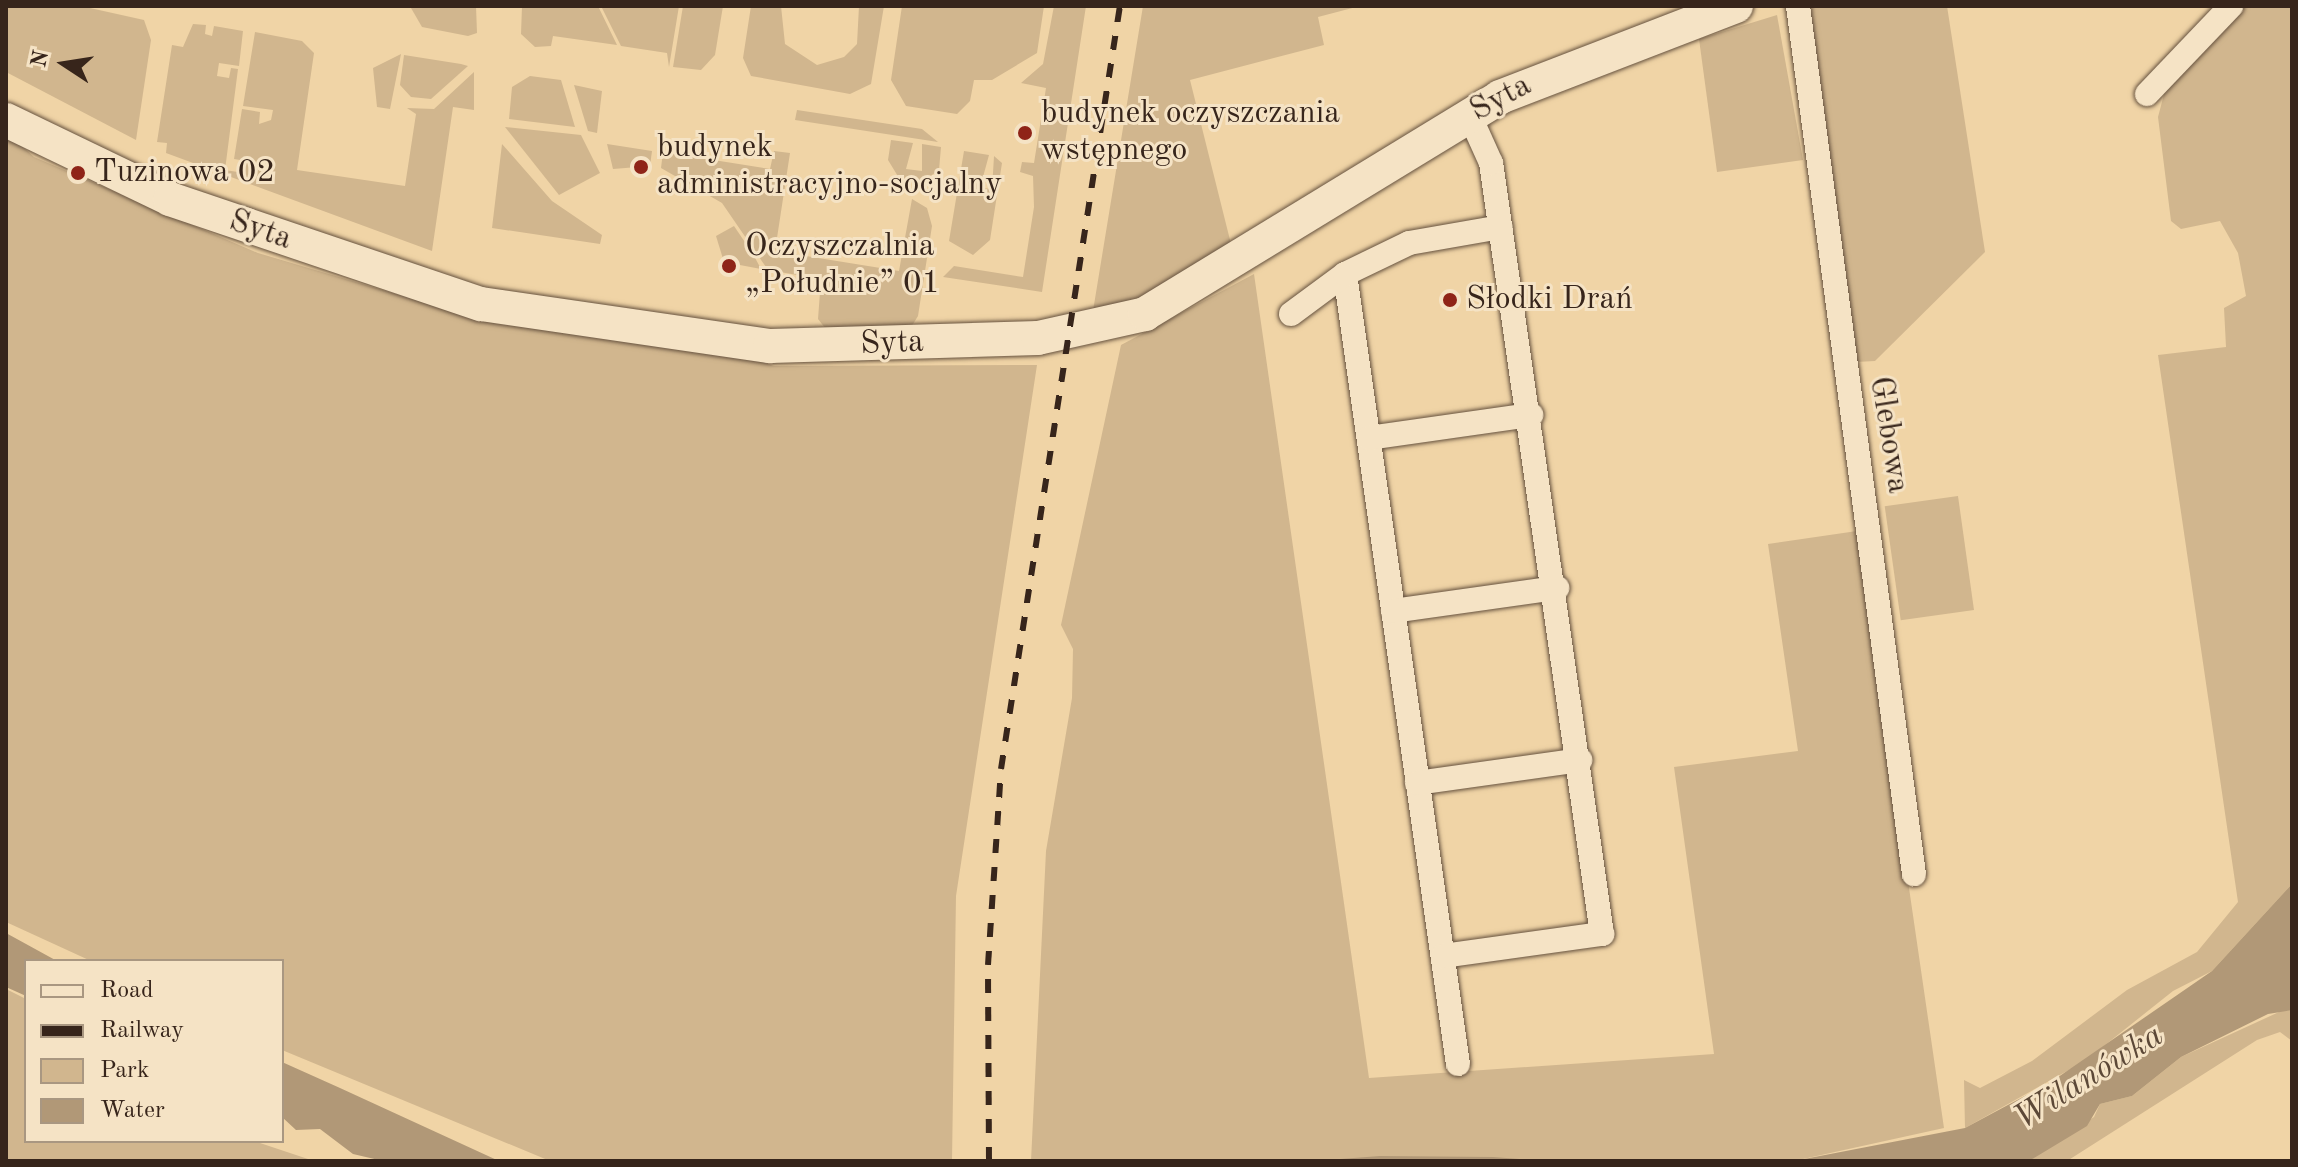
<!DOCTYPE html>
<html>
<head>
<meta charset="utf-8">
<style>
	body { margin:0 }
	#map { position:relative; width:2298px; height:1167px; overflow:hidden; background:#f0d4a6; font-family:"Old Standard TT",serif }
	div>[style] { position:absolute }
	.green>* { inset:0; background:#d1b68e; transform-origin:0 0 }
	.water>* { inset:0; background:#b19877 }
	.roads { filter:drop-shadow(0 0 2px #65513e) drop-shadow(0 0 2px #65513e) }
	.street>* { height:24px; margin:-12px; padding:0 12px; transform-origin:12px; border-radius:12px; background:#f5e3c5 }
	.secondary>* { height:34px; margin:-17px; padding:0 17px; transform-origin:17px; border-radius:17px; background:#f5e3c5 }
	.rail>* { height:6px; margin-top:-3px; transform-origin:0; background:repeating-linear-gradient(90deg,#37251b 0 14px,transparent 0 28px) }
	.dots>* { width:22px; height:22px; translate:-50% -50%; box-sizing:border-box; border:4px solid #f5e3c5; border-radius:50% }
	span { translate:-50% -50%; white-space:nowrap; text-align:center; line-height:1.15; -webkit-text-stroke:6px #f5e3c5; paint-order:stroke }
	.street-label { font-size:32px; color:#37251b }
	.poi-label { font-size:32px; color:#37251b }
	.left { translate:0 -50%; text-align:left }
	.water-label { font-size:34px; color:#5c4837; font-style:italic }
	.frame { position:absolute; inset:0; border:8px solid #37251b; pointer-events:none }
	.legend { position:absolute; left:24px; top:959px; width:260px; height:184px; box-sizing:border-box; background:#f5e3c5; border:2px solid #a99781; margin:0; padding:10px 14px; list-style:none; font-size:24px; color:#37251b }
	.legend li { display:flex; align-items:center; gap:16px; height:40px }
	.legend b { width:40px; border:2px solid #a99781 }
	.north { position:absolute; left:24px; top:24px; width:80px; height:80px; -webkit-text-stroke:6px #f5e3c5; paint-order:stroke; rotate:282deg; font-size:22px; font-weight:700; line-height:32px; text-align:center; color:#37251b }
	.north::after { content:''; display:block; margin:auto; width:28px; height:36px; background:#37251b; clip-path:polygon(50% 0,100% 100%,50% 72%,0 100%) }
</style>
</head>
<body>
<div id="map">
	<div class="green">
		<i style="clip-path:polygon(6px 6px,81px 6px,144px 20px,151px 40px,136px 140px,6px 72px)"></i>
		<i style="clip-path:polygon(476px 6px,477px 33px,468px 36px,422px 27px,411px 8px)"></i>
		<i style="clip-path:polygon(522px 6px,598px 6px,617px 45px,553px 36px,551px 46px,535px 47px,521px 34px)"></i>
		<i style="clip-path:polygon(601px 6px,679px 6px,669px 67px,667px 53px,621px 46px)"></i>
		<i style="clip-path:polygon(683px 6px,723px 6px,715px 55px,701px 70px,673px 67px)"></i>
		<i style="clip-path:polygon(751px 6px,781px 6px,785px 44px,817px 65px,844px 57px,857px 44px,859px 6px,884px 6px,871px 84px,850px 94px,751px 76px,743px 58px)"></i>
		<i style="clip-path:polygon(902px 6px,1044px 6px,1037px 53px,992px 80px,974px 80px,970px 101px,957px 114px,906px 106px,891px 80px)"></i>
		<i style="clip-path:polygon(1054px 6px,1086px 6px,1042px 292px,943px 277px,954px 266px,1023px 277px,1034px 207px,1033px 176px,1020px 172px,1022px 162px,1034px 163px,1046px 88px,1021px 83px,1043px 64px)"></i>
		<i style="clip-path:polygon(1143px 6px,1360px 6px,1318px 17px,1324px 45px,1190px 80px,1231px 244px,1136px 304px,1092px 317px)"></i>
		<i style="clip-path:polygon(1816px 6px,1947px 6px,1985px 252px,1875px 361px,1856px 362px,1807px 12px)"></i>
		<i style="clip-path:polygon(2239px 6px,2292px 6px,2292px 884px,2212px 971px,2173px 991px,2085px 1061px,1965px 1128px,1964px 1080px,1980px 1088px,2032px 1061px,2127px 990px,2197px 952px,2238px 902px,2158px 355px,2226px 347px,2224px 308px,2246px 296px,2238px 253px,2220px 221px,2181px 229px,2171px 221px,2158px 117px,2167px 83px)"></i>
		<i style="clip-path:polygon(1777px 15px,1803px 160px,1717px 172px,1699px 39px)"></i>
		<i style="clip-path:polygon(193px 24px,206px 25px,205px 34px,212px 36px,214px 26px,243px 31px,239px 66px,219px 63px,217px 76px,229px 78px,231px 68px,238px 69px,225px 170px,244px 173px,246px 161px,234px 159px,242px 109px,260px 112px,259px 124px,271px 120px,273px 110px,243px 106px,255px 32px,302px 41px,314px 53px,297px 170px,405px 186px,416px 114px,407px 108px,434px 109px,474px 72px,474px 110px,453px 107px,432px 251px,166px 153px,167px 143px,157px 142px,172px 45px,183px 47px)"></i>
		<i style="clip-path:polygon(401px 54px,390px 109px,377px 107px,373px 68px)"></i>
		<i style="clip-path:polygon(404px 55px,461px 64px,468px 66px,431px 99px,411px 97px,400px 85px)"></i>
		<i style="clip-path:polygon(530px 76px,561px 80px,575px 127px,509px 119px,512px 87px)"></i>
		<i style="clip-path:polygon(574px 85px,602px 91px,597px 133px,588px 131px)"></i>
		<i style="clip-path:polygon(797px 110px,922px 129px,938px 142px,795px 120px)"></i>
		<i style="clip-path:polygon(505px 127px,581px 135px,600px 173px,559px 195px)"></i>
		<i style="clip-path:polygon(6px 132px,34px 157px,258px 253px,497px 324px,739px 354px,774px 366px,1037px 365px,956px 896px,952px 1161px,550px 1161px,282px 1050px,282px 961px,91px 961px,6px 922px)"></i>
		<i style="clip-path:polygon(891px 140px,913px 143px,906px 169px,922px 171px,922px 144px,941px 147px,939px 170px,922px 182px,899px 178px,888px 160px)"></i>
		<i style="clip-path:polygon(502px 144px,552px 201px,602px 235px,600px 244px,492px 228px)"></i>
		<i style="clip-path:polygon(607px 144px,652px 151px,650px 166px,613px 169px)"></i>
		<i style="clip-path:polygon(774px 151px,790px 153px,775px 251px,899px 271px,912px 199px,927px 208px,932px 226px,918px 316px,910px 329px,826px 329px,818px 319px,821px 279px,768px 270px,722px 203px,661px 168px,663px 152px,770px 169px)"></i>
		<i style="clip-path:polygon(964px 151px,989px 155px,980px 188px,992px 189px,994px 156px,1002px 163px,990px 240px,973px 255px,949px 241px)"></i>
		<i style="clip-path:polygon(734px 226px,753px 254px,761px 269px,724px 262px,716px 236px)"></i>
		<i style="clip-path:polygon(1254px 274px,1369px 1078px,1714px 1054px,1674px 767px,1798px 751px,1768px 544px,1857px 531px,1944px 1128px,1794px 1161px,1031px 1161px,1046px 851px,1072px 698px,1073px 649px,1061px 625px,1121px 345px)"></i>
		<i style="left:1958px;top:496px;width:115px;height:74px;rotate:82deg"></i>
		<i style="clip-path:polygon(6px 989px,26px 999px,26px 1141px,254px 1141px,314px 1161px,6px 1161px)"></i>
		<i style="clip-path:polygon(2292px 997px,2292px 1041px,2280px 1032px,2257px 1040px,2067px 1161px,2029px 1161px,2094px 1117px,2100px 1104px,2132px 1096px,2181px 1057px,2279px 1012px)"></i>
	</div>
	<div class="water">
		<i style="clip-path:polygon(2292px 884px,2292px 1010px,2268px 1014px,2181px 1057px,2132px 1096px,2100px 1104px,2087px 1126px,2029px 1161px,1794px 1161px,1965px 1128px,2051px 1082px,2212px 971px)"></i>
		<i style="clip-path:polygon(6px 933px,57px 961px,26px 961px,26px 996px,6px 987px)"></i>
		<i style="clip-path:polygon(282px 1062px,340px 1088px,499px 1161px,383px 1161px,353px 1154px,320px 1129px,296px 1130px,282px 1117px)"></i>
		<i style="clip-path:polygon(1380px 1156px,1493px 1157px,1544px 1161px,1314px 1161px)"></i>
	</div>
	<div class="roads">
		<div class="street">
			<i style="left:1798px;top:6px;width:876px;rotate:82.39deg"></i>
			<i style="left:2147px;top:94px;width:122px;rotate:-46.3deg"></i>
			<i style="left:1345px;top:274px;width:798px;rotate:81.86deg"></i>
			<i style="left:1291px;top:314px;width:67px;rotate:-36.5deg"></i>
			<i style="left:1345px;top:274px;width:71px;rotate:-25.8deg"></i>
			<i style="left:1409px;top:243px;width:93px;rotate:-9.9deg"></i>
			<i style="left:1369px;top:438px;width:164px;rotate:-8.1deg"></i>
			<i style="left:1393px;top:611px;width:166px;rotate:-8deg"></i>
			<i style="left:1417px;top:783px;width:165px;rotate:-8deg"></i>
			<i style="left:1443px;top:956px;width:161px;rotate:-7.9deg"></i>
			<i style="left:1602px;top:934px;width:779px;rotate:-98.19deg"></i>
			<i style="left:1491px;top:163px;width:54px;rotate:-114.2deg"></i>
		</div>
		<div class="secondary">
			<i style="left:6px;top:120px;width:182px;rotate:25.7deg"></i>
			<i style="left:170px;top:199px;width:328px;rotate:18.7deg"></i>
			<i style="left:481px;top:304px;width:292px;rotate:8.3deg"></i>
			<i style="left:770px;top:346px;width:268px;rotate:-1.7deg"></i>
			<i style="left:1038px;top:338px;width:110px;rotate:-12.6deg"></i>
			<i style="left:1145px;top:314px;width:416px;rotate:-31.4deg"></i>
			<i style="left:1500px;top:97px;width:253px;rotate:-21.1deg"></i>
		</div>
	</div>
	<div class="rail">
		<i style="left:989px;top:1161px;width:196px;rotate:-90.3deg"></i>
		<i style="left:988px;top:965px;width:196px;rotate:-86.2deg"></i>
		<i style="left:1001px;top:769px;width:772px;rotate:-81.14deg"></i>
	</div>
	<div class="dots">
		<i style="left:1025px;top:133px;background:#8f2418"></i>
		<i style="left:641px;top:167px;background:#8f2418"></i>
		<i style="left:78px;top:173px;background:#8f2418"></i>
		<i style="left:729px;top:266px;background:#8f2418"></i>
		<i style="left:1450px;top:300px;background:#8f2418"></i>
	</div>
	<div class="street-label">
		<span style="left:1501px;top:99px;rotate:-28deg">Syta</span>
		<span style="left:260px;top:231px;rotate:19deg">Syta</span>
		<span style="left:892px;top:344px;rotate:-2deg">Syta</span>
		<span style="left:1888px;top:435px;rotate:81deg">Glebowa</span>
	</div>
	<div class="poi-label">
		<span class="left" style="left:1041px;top:133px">budynek oczyszczania<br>wstępnego</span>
		<span class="left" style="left:657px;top:167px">budynek<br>administracyjno-socjalny</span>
		<span class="left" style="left:94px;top:173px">Tuzinowa 02</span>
		<span class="left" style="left:745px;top:266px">Oczyszczalnia<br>„Południe” 01</span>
		<span class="left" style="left:1466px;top:300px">Słodki Drań</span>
	</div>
	<div class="water-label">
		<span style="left:2089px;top:1078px;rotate:-32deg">Wilanówka</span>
	</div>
	<div class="frame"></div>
	<ul class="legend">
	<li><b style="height:10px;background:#f5e3c5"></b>Road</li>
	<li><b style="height:10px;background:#37251b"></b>Railway</li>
	<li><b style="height:22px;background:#d1b68e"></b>Park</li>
	<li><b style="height:22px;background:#b19877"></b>Water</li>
	</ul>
	<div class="north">N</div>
</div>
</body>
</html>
